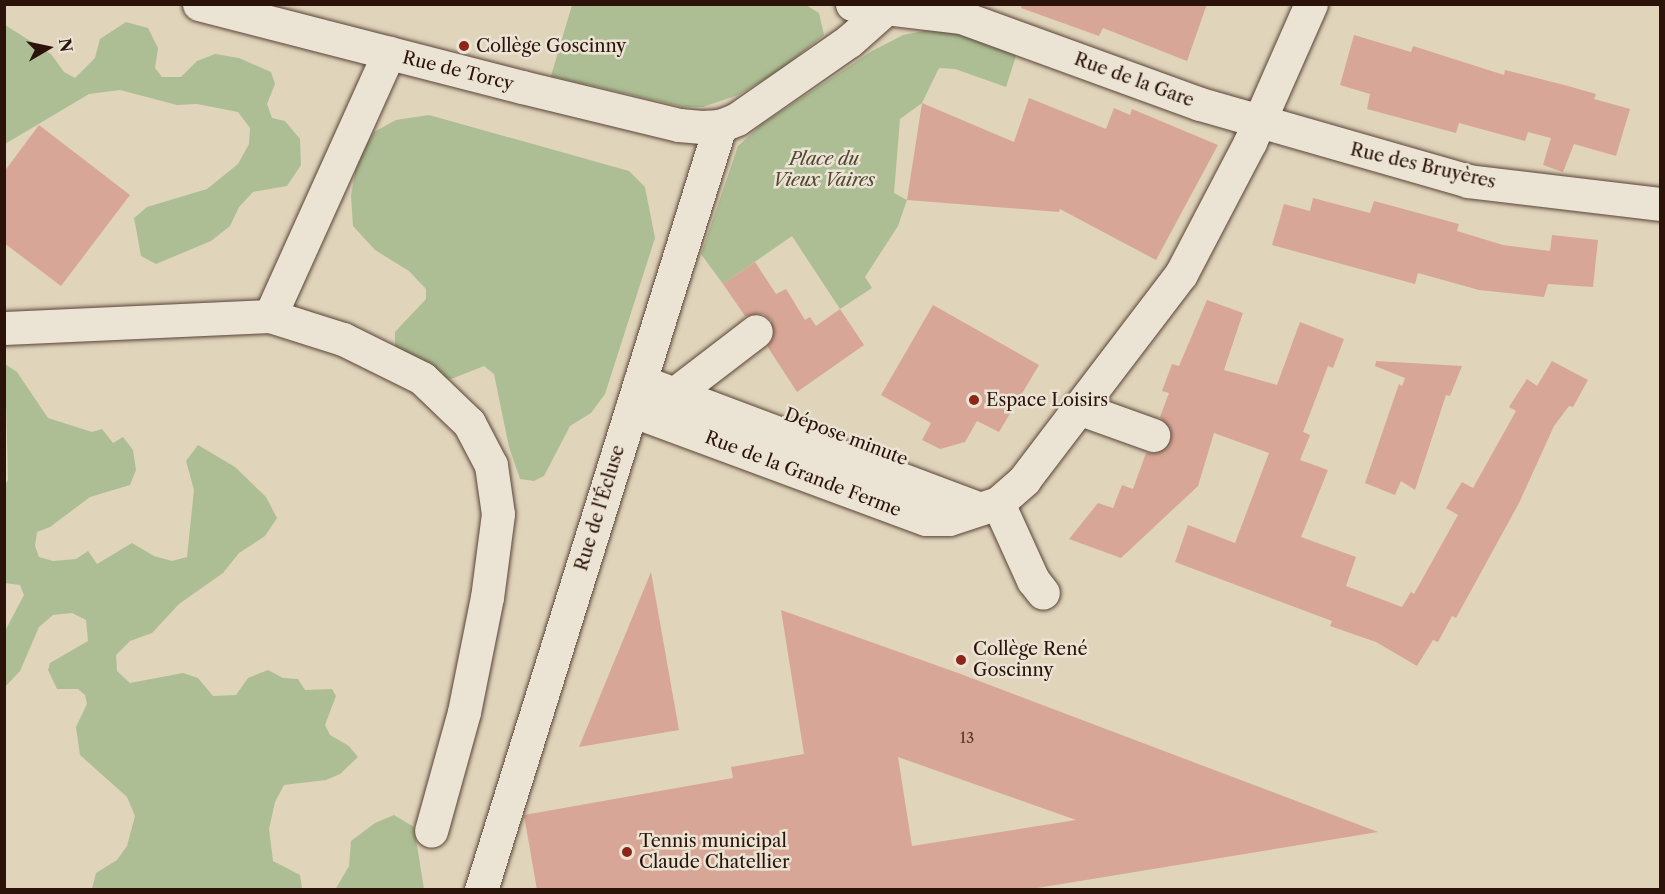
<!DOCTYPE html>
<html>
<head>
<meta charset="utf-8">
<style>
	body { margin:0 }
	#map { position:relative; width:1665px; height:894px; overflow:hidden; background:#e0d4bb; font-family:"Libre Caslon Text",serif }
	div>[style] { position:absolute }
	.green>* { inset:0; background:#adbe94 }
	.building>* { inset:0; background:#d8a696 }
	.roads { filter:drop-shadow(0 0 2px #594336) drop-shadow(0 0 2px #594336) }
	.minor>* { height:33px; margin:-16.5px; padding:0 16.5px; transform-origin:16.5px; border-radius:16.5px; background:#ebe3d3 }
	.dots>* { width:16px; height:16px; translate:-50% -50%; box-sizing:border-box; border:3px solid #ebe3d3; border-radius:50% }
	span { translate:-50% -50%; white-space:nowrap; text-align:center; line-height:1.15; -webkit-text-stroke:5px #ebe3d3; paint-order:stroke }
	.number-label { font-size:15px; color:#57382c }
	.number-label span { -webkit-text-stroke-width:0 }
	.poi-label { font-size:18px; color:#2c1309 }
	.left { translate:0 -50%; text-align:left }
	.street-label { font-size:18px; color:#2c1309 }
	.park-label { font-size:18px; color:#534633; font-style:italic }
	.frame { position:absolute; inset:0; border:6px solid #2c1309; pointer-events:none }
	.north { position:absolute; left:18px; top:18px; width:60px; height:60px; -webkit-text-stroke:4px #ebe3d3; paint-order:stroke; rotate:81deg; font-size:16px; font-weight:700; line-height:24px; text-align:center; color:#2c1309 }
	.north::after { content:''; display:block; margin:auto; width:21px; height:27px; background:#2c1309; clip-path:polygon(50% 0,100% 100%,50% 72%,0 100%) }
</style>
</head>
<body>
<div id="map">
	<div class="green">
		<i style="clip-path:polygon(572px 5px,806px 5px,819px 13px,824px 35px,780px 70px,738px 95px,703px 107px,684px 107px,551px 76px)"></i>
		<i style="clip-path:polygon(126px 22px,148px 28px,158px 48px,155px 68px,162px 77px,181px 77px,197px 61px,215px 54px,239px 58px,271px 72px,275px 84px,267px 104px,272px 118px,285px 121px,300px 139px,301px 165px,287px 186px,253px 192px,239px 207px,230px 226px,211px 241px,156px 264px,141px 256px,134px 218px,147px 207px,207px 189px,238px 164px,249px 144px,250px 128px,238px 112px,197px 104px,177px 105px,120px 90px,89px 94px,5px 144px,5px 25px,51px 54px,64px 72px,75px 78px,95px 58px,100px 39px)"></i>
		<i style="clip-path:polygon(934px 29px,954px 30px,1017px 53px,1006px 87px,955px 69px,939px 68px,922px 103px,900px 119px,894px 193px,907px 200px,898px 226px,865px 277px,872px 288px,840px 309px,792px 236px,723px 284px,701px 254px,738px 146px,761px 125px,872px 51px,903px 35px)"></i>
		<i style="clip-path:polygon(429px 115px,629px 171px,645px 187px,655px 238px,605px 394px,591px 413px,570px 426px,544px 476px,534px 481px,520px 479px,509px 447px,494px 374px,484px 366px,451px 379px,433px 374px,395px 346px,395px 332px,426px 299px,426px 289px,409px 271px,375px 250px,353px 226px,351px 196px,357px 161px,374px 132px,396px 120px)"></i>
		<i style="clip-path:polygon(5px 364px,17px 372px,48px 418px,92px 432px,102px 429px,113px 443px,123px 437px,133px 450px,136px 470px,130px 485px,90px 497px,50px 527px,37px 532px,35px 546px,39px 557px,53px 561px,76px 559px,88px 551px,97px 564px,132px 543px,154px 556px,172px 561px,187px 557px,194px 490px,186px 461px,198px 445px,235px 467px,266px 497px,277px 518px,265px 536px,239px 553px,223px 573px,179px 604px,152px 633px,130px 641px,116px 655px,117px 671px,130px 683px,183px 673px,198px 678px,213px 696px,236px 695px,248px 678px,268px 670px,283px 678px,298px 679px,305px 690px,332px 689px,336px 696px,325px 725px,330px 735px,349px 746px,358px 757px,340px 774px,326px 780px,284px 785px,275px 802px,269px 829px,273px 861px,300px 875px,302px 889px,92px 889px,96px 873px,117px 860px,127px 846px,135px 816px,127px 797px,80px 755px,76px 727px,87px 704px,85px 695px,78px 689px,57px 689px,48px 670px,50px 663px,88px 641px,86px 620px,72px 613px,53px 615px,39px 627px,20px 671px,5px 687px,5px 631px,24px 595px,20px 585px,5px 583px,4px 487px,8px 480px)"></i>
		<i style="clip-path:polygon(394px 815px,414px 827px,424px 889px,335px 890px,349px 866px,351px 841px,375px 823px)"></i>
	</div>
	<div class="building">
		<i style="clip-path:polygon(1022px 4px,1207px 4px,1187px 61px,1103px 28px,1099px 36px,1021px 8px)"></i>
		<i style="clip-path:polygon(1354px 35px,1411px 52px,1413px 46px,1504px 75px,1505px 70px,1568px 86px,1596px 94px,1594px 99px,1630px 109px,1616px 156px,1574px 144px,1563px 172px,1543px 165px,1551px 138px,1528px 132px,1525px 141px,1459px 123px,1456px 133px,1367px 109px,1370px 94px,1340px 85px)"></i>
		<i style="clip-path:polygon(1029px 98px,1106px 129px,1114px 108px,1130px 115px,1132px 109px,1218px 145px,1156px 260px,1060px 209px,1059px 212px,907px 200px,922px 103px,1014px 142px)"></i>
		<i style="clip-path:polygon(39px 125px,130px 195px,61px 286px,4px 243px,4px 172px)"></i>
		<i style="clip-path:polygon(1313px 198px,1370px 213px,1374px 201px,1459px 224px,1457px 231px,1503px 245px,1550px 251px,1552px 235px,1598px 240px,1593px 287px,1548px 284px,1544px 297px,1479px 290px,1418px 273px,1415px 284px,1272px 245px,1284px 204px,1310px 211px)"></i>
		<i style="clip-path:polygon(755px 262px,776px 294px,786px 289px,805px 320px,810px 317px,816px 326px,840px 309px,864px 345px,797px 392px,767px 346px,773px 338px,771px 320px,763px 314px,745px 316px,723px 284px)"></i>
		<i style="clip-path:polygon(1207px 300px,1243px 313px,1224px 370px,1277px 385px,1300px 322px,1344px 339px,1333px 368px,1328px 366px,1303px 432px,1310px 435px,1300px 460px,1328px 470px,1301px 537px,1356px 557px,1346px 586px,1402px 607px,1411px 592px,1414px 594px,1458px 515px,1446px 508px,1462px 482px,1473px 488px,1516px 411px,1509px 407px,1527px 379px,1537px 386px,1552px 361px,1588px 380px,1573px 407px,1569px 406px,1554px 426px,1519px 503px,1456px 618px,1452px 616px,1438px 642px,1433px 640px,1417px 666px,1376px 642px,1330px 626px,1332px 621px,1175px 562px,1188px 525px,1235px 543px,1269px 453px,1214px 433px,1198px 486px,1121px 558px,1069px 539px,1098px 503px,1113px 508px,1122px 485px,1133px 489px,1146px 453px,1157px 453px,1170px 442px,1171px 431px,1160px 417px,1169px 393px,1162px 391px,1172px 364px,1179px 366px)"></i>
		<i style="clip-path:polygon(933px 305px,1039px 365px,999px 432px,977px 421px,965px 442px,940px 449px,922px 440px,931px 423px,881px 395px)"></i>
		<i style="clip-path:polygon(1376px 361px,1462px 366px,1450px 396px,1446px 395px,1415px 490px,1401px 481px,1395px 495px,1365px 483px,1399px 384px,1402px 386px,1405px 378px,1375px 366px)"></i>
		<i style="clip-path:polygon(651px 572px,679px 730px,579px 747px)"></i>
		<i style="clip-path:polygon(evenodd,781px 610px,958px 673px,1378px 832px,1025px 890px,537px 890px,524px 815px,733px 778px,731px 767px,804px 754px,781px 610px,898px 757px,1076px 820px,912px 846px,898px 757px)"></i>
	</div>
	<div class="roads">
		<div class="minor">
			<i style="left:199px;top:4px;width:333px;rotate:14.4deg"></i>
			<i style="left:522px;top:87px;width:162px;rotate:13.6deg"></i>
			<i style="left:679px;top:125px;width:23px;rotate:5deg"></i>
			<i style="left:702px;top:127px;width:18px;rotate:-3deg"></i>
			<i style="left:720px;top:126px;width:18px;rotate:-22deg"></i>
			<i style="left:737px;top:119px;width:136px;rotate:-34.9deg"></i>
			<i style="left:849px;top:41px;width:56px;rotate:-41.4deg"></i>
			<i style="left:852px;top:4px;width:110px;rotate:6.8deg"></i>
			<i style="left:961px;top:17px;width:254px;rotate:20deg"></i>
			<i style="left:1200px;top:104px;width:279px;rotate:16deg"></i>
			<i style="left:1468px;top:181px;width:193px;rotate:6.8deg"></i>
			<i style="left:270px;top:316px;width:77px;rotate:17.5deg"></i>
			<i style="left:343px;top:339px;width:88px;rotate:26.3deg"></i>
			<i style="left:422px;top:378px;width:65px;rotate:43.8deg"></i>
			<i style="left:469px;top:423px;width:47px;rotate:62.4deg"></i>
			<i style="left:491px;top:465px;width:49px;rotate:81.9deg"></i>
			<i style="left:498px;top:514px;width:84px;rotate:97.5deg"></i>
			<i style="left:487px;top:597px;width:117px;rotate:101.3deg"></i>
			<i style="left:464px;top:712px;width:123px;rotate:105.5deg"></i>
			<i style="left:4px;top:328px;width:266px;rotate:-2.6deg"></i>
			<i style="left:270px;top:316px;width:289px;rotate:-65.7deg"></i>
			<i style="left:640px;top:381px;width:360px;rotate:20.6deg"></i>
			<i style="left:674px;top:394px;width:103px;rotate:-37.5deg"></i>
			<i style="left:1078px;top:408px;width:80px;rotate:19.8deg"></i>
			<i style="left:631px;top:410px;width:314px;rotate:20.3deg"></i>
			<i style="left:926px;top:519px;width:23px"></i>
			<i style="left:949px;top:519px;width:52px;rotate:-18.1deg"></i>
			<i style="left:998px;top:503px;width:35px;rotate:-41deg"></i>
			<i style="left:1024px;top:480px;width:259px;rotate:-52.7deg"></i>
			<i style="left:1181px;top:274px;width:149px;rotate:-62.4deg"></i>
			<i style="left:1250px;top:142px;width:151px;rotate:-66.2deg"></i>
			<i style="left:998px;top:503px;width:85px;rotate:65.6deg"></i>
			<i style="left:1033px;top:580px;width:16px;rotate:52deg"></i>
			<i style="left:481px;top:890px;width:801px;rotate:-72.63deg"></i>
		</div>
	</div>
	<div class="dots">
		<i style="left:464px;top:46px;background:#8f2418"></i>
		<i style="left:974px;top:400px;background:#8f2418"></i>
		<i style="left:961px;top:660px;background:#8f2418"></i>
		<i style="left:627px;top:852px;background:#8f2418"></i>
	</div>
	<div class="number-label">
		<span style="left:967px;top:738px">13</span>
	</div>
	<div class="poi-label">
		<span class="left" style="left:476px;top:46px">Collège Goscinny</span>
		<span class="left" style="left:986px;top:400px">Espace Loisirs</span>
		<span class="left" style="left:973px;top:660px">Collège René<br>Goscinny</span>
		<span class="left" style="left:639px;top:852px">Tennis municipal<br>Claude Chatellier</span>
	</div>
	<div class="street-label">
		<span style="left:458px;top:71px;rotate:14deg">Rue de Torcy</span>
		<span style="left:1134px;top:80px;rotate:20deg">Rue de la Gare</span>
		<span style="left:1423px;top:166px;rotate:13deg">Rue des Bruyères</span>
		<span style="left:846px;top:437px;rotate:21deg">Dépose minute</span>
		<span style="left:803px;top:474px;rotate:21deg">Rue de la Grande Ferme</span>
		<span style="left:600px;top:508px;rotate:-73deg">Rue de l'Écluse</span>
	</div>
	<div class="park-label">
		<span style="left:824px;top:170px">Place du<br>Vieux Vaires</span>
	</div>
	<div class="frame"></div>
	<div class="north">N</div>
</div>
</body>
</html>
